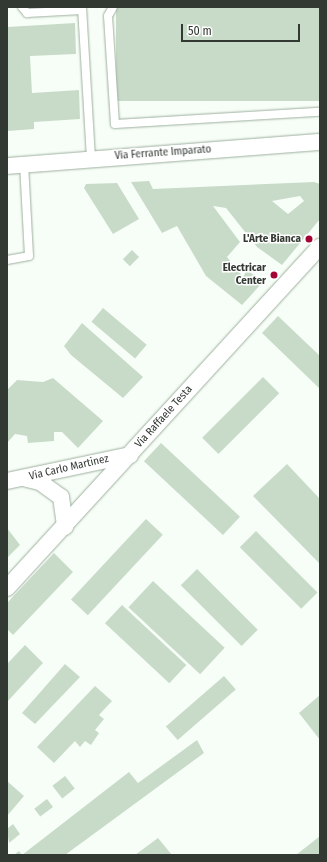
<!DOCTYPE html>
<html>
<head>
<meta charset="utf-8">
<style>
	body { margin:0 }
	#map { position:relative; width:327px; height:862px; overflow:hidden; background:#f7fef7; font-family:"Fira Sans Condensed",sans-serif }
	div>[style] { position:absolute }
	.building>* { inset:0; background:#c8dbc9; transform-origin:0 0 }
	.roads { filter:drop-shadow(0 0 1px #9eb09f) drop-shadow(0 0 1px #9eb09f) }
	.service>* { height:8px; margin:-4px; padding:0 4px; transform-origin:4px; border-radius:4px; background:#fff }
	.minor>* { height:16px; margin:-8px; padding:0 8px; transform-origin:8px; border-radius:8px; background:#fff }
	.dots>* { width:11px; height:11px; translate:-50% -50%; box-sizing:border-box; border:2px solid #fff; border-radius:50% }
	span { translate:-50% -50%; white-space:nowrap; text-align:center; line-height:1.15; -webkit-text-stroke:3px #fff; paint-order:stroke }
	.street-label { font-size:11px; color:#323932 }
	.poi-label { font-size:11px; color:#323932; font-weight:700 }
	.right { translate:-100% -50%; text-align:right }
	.frame { position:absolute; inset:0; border:8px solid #323932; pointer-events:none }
	.scale { position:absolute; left:181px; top:24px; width:119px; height:18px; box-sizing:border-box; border:2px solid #323932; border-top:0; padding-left:5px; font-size:12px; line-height:14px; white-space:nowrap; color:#323932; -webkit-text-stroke:3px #fff; paint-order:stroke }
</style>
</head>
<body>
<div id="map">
	<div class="building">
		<i style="left:320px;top:7px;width:94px;height:204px;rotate:90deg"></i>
		<i style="clip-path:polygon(75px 23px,76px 54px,30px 56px,32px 93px,79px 90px,80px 119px,34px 122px,34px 129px,8px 131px,7px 27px)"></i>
		<i style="clip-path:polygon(evenodd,149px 181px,153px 189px,314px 182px,320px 184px,320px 219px,282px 265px,257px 247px,226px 208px,213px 206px,240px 242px,227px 257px,243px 277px,247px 270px,263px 282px,242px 305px,206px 276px,177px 226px,162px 233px,131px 182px,149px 181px,300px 196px,304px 201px,288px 214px,272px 201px,300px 196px)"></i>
		<i style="clip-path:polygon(117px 183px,139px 219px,113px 234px,84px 188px,86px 184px)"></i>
		<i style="left:132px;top:250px;width:10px;height:13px;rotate:45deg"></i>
		<i style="left:103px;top:308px;width:57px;height:18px;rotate:40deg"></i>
		<i style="clip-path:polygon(278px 316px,320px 356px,320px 389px,262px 333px)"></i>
		<i style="clip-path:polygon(82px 323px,143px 377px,123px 398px,71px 355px,64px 346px)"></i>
		<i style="left:263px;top:377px;width:23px;height:86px;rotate:45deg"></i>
		<i style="clip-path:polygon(53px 378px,103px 421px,78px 448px,62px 432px,54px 432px,54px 441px,28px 443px,27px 436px,15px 434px,7px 443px,7px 390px,17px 380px,43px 382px)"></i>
		<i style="left:161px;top:443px;width:108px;height:25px;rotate:43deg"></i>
		<i style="clip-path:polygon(287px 464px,320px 499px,320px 564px,253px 496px)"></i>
		<i style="left:146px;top:519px;width:23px;height:110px;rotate:43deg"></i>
		<i style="clip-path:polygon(7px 528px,20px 545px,7px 558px)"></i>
		<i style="left:256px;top:531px;width:87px;height:23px;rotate:45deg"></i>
		<i style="clip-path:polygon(54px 553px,73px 572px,13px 635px,7px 629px,7px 603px)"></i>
		<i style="left:197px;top:569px;width:86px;height:23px;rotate:45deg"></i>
		<i style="left:153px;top:581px;width:98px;height:36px;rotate:43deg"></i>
		<i style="left:122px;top:605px;width:88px;height:25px;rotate:43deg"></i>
		<i style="clip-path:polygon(25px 645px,43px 663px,7px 702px,7px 664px)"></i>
		<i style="clip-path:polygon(65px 664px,80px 677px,35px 724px,22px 713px)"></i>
		<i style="left:224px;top:676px;width:18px;height:77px;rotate:49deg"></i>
		<i style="clip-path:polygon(95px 686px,112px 701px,99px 715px,104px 719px,95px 730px,99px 733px,91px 745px,85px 741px,80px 747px,75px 741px,54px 763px,37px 747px)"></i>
		<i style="clip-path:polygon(320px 695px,320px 740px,299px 713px)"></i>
		<i style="clip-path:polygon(197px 740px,204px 753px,65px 855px,14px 855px,19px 851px,22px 855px,129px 772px,138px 783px)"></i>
		<i style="left:65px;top:776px;width:16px;height:16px;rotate:52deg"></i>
		<i style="clip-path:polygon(7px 781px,24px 796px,7px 816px)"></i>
		<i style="left:47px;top:799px;width:10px;height:16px;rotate:53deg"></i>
		<i style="clip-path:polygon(13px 824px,20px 834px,9px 843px,7px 829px)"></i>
		<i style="clip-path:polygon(320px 836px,320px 855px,296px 855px)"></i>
		<i style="clip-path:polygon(158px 838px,172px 855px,135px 855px)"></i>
	</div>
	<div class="roads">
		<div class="service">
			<i style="left:22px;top:7px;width:8px;rotate:50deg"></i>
			<i style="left:27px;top:13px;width:55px;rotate:-3.1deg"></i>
			<i style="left:82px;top:7px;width:150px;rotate:86.6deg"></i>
			<i style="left:113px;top:7px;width:10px;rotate:119deg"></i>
			<i style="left:108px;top:16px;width:108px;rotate:86.3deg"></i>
			<i style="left:115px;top:124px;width:205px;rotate:-3.4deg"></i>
			<i style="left:7px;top:260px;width:22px;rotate:-10deg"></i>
			<i style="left:29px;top:256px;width:91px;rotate:-93.1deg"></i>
		</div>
		<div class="minor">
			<i style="left:7px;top:166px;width:314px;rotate:-4.4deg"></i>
			<i style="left:27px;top:479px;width:13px;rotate:13deg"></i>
			<i style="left:40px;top:482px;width:26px;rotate:36deg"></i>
			<i style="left:61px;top:497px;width:30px;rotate:82deg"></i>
			<i style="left:7px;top:481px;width:126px;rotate:-11.9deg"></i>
			<i style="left:7px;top:588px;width:463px;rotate:-47.5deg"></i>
		</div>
	</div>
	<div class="dots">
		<i style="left:309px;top:239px;background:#a30433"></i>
		<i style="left:274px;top:275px;background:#a30433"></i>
	</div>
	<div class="street-label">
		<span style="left:163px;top:153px;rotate:-4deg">Via Ferrante Imparato</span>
		<span style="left:164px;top:417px;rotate:-48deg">Via Raffaele Testa</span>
		<span style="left:69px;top:468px;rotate:-13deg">Via Carlo Martinez</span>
	</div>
	<div class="poi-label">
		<span class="right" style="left:301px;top:239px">L'Arte Bianca</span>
		<span class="right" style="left:266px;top:275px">Electricar<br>Center</span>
	</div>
	<div class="frame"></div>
	<div class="scale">50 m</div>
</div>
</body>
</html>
